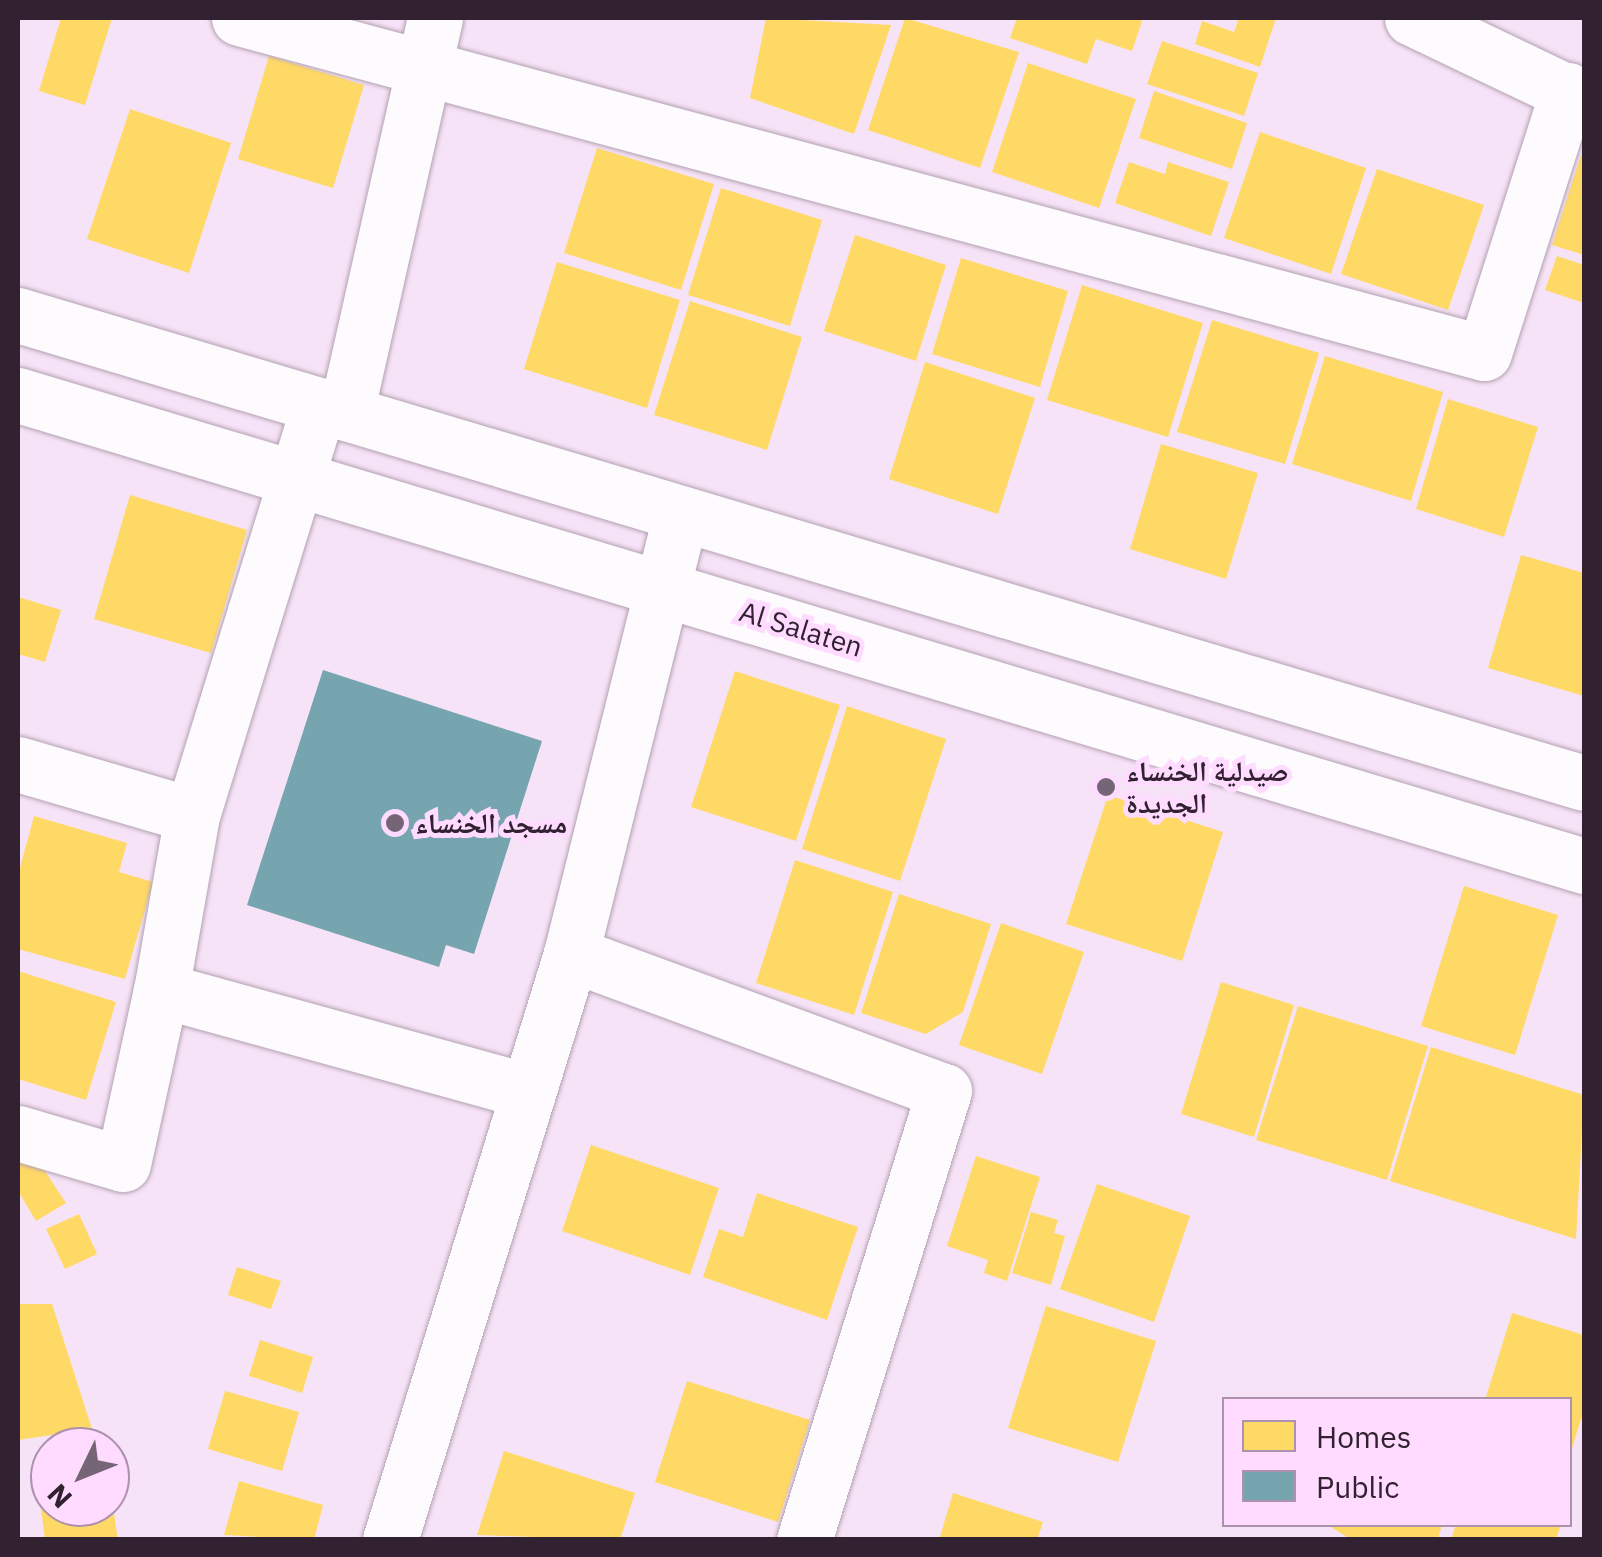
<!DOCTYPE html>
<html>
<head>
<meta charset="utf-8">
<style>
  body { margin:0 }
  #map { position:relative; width:1602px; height:1557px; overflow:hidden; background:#f7e3f7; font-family:"IBM Plex Sans","Noto Naskh Arabic",sans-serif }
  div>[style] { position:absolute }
  .homes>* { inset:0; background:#ffd966 }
  .public>* { inset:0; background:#76a5af }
  .roads { filter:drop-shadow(0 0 2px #b2a2b2) drop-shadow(0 0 2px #b2a2b2) }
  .minor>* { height:55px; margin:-27.5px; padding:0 27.5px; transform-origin:27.5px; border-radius:27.5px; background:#fefbfe }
  .secondary>* { height:55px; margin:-27.5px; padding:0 27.5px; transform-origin:27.5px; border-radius:27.5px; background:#fefbfe }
  .dots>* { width:28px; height:28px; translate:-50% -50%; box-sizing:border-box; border:5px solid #ffdbff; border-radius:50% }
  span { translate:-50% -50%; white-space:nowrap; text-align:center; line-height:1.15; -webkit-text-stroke:10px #ffdbff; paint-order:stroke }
  .street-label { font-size:28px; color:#312131 }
  .poi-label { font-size:28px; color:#312131; font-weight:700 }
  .left { translate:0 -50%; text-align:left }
  .frame { position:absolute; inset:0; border:20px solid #312131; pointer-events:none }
  .legend { position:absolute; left:1222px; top:1397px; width:350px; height:130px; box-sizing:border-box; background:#ffdbff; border:2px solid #ad91ad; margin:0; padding:12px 18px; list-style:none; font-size:30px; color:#312131 }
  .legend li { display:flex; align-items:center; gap:20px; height:50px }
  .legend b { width:50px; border:2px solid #ad91ad }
  .north { position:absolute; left:30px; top:1427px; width:100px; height:100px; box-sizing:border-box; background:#ffdbff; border:2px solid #ad91ad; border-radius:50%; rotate:227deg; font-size:28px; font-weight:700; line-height:40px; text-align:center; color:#312131 }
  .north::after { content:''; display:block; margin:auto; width:35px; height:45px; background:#766576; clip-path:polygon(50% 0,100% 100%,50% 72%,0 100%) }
</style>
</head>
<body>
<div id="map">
  <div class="homes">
    <div style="clip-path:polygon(61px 18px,112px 18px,85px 105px,39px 91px)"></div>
    <div style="clip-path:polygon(766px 18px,891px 25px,854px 134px,750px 98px)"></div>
    <div style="clip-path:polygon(905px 18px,1019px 52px,980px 168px,868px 130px)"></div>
    <div style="clip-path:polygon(1017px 18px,1143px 18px,1132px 51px,1096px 39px,1087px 64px,1010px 38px)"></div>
    <div style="clip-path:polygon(1239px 18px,1276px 18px,1260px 67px,1195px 44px,1202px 21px,1234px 32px)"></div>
    <div style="clip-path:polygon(1162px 41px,1258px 73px,1244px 116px,1147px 84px)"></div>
    <div style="clip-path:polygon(269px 56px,364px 85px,333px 188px,238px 159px)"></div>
    <div style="clip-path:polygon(1028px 63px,1136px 99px,1099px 208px,992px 172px)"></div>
    <div style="clip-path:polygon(1154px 91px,1247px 123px,1232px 169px,1139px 138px)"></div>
    <div style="clip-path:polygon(130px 109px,231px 143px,189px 273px,87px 239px)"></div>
    <div style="clip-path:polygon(1260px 132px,1366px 168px,1331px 274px,1224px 238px)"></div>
    <div style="clip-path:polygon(597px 148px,714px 184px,681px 290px,564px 253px)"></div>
    <div style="clip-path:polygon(1581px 155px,1584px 156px,1584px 255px,1552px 245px)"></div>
    <div style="clip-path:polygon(1129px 162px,1165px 174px,1168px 162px,1229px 182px,1211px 236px,1115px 203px)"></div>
    <div style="clip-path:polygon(1377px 169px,1484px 205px,1448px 310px,1341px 274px)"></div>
    <div style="clip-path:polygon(721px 188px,822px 220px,790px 326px,688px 295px)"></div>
    <div style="clip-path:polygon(855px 235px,946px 265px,916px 361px,824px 331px)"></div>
    <div style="clip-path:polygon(1557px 256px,1584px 265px,1584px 303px,1545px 290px)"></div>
    <div style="clip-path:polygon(961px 258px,1068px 291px,1040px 387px,932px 354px)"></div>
    <div style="clip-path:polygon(557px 262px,680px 300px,647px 408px,524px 369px)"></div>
    <div style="clip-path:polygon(1082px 285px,1203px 323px,1168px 437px,1047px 400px)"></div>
    <div style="clip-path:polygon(690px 301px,802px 337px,767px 450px,654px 415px)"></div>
    <div style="clip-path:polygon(1212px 320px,1319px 353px,1285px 464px,1177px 432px)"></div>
    <div style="clip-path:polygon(1325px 356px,1443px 392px,1411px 501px,1292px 464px)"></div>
    <div style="clip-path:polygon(925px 362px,1035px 398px,998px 514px,889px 479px)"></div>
    <div style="clip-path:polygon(1448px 399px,1538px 427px,1504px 537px,1416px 509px)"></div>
    <div style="clip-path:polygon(1161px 444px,1258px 473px,1226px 579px,1130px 549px)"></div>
    <div style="clip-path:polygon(130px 495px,247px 530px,211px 653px,94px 619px)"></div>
    <div style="clip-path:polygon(1521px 555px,1584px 573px,1584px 696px,1488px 668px)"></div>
    <div style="clip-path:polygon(18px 597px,61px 610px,45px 662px,18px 654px)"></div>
    <div style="clip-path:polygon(735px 671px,840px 705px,796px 841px,691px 807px)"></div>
    <div style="clip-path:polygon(847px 706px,946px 739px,900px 881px,802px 849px)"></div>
    <div style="clip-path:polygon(1108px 795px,1223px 832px,1182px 961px,1066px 924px)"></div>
    <div style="clip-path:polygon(34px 816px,127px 843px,119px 872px,153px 882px,125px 979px,18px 949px,18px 875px)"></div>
    <div style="clip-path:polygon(795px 860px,893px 892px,854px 1015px,756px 983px)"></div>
    <div style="clip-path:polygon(1464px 886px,1558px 915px,1515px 1055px,1421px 1026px)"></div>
    <div style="clip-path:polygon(899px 894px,991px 924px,963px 1012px,926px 1034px,861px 1013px)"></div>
    <div style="clip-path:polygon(1001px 923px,1084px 952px,1042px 1074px,959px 1045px)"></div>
    <div style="clip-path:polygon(18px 971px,116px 1002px,86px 1100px,18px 1079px)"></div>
    <div style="clip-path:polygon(1221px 982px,1294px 1005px,1254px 1137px,1181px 1114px)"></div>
    <div style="clip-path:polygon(1298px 1006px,1428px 1046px,1387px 1180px,1256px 1140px)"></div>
    <div style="clip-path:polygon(1431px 1047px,1584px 1095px,1576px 1239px,1390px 1181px)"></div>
    <div style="clip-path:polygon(591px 1145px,719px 1188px,690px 1275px,562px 1231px)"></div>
    <div style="clip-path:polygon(33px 1153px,66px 1203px,36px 1221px,18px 1191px,18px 1162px)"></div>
    <div style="clip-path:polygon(976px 1156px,1040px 1177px,1007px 1281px,984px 1273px,988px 1260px,947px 1246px)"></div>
    <div style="clip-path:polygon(1097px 1184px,1190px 1216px,1154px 1322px,1060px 1289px)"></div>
    <div style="clip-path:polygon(757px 1193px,858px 1227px,827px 1320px,703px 1277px,719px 1229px,743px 1237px)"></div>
    <div style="clip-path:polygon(1031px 1212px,1058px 1220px,1054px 1233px,1065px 1236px,1051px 1285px,1012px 1273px)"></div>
    <div style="clip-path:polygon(79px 1214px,97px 1254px,65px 1269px,46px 1229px)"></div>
    <div style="clip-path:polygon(237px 1267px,281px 1281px,271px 1309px,228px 1295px)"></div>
    <div style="clip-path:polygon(18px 1304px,52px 1304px,92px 1429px,18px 1440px)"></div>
    <div style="clip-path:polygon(1046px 1306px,1156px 1341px,1118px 1462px,1008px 1428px)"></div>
    <div style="clip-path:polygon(1512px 1313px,1584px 1335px,1584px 1409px,1570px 1455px,1570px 1400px,1485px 1400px)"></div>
    <div style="clip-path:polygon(260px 1340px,313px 1357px,302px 1393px,249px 1376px)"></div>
    <div style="clip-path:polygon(687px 1381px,810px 1420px,778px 1522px,655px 1482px)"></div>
    <div style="clip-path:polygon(225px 1391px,299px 1412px,282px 1471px,208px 1449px)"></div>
    <div style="clip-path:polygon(504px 1451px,635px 1493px,620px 1540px,477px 1535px)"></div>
    <div style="clip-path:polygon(239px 1481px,323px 1505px,314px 1540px,224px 1535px)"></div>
    <div style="clip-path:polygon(953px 1493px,1043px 1522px,1037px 1540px,939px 1540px)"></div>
    <div style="clip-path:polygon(50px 1501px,113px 1507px,118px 1540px,45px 1540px,40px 1502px)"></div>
    <div style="clip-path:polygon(1326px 1524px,1442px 1524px,1438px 1540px,1352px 1540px)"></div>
    <div style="clip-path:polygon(1456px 1524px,1561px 1524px,1556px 1540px,1451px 1540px)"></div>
  </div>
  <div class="public">
    <div style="clip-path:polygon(323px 670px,542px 741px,474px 954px,446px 945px,439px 967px,247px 905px)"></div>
  </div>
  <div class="roads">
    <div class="minor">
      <div style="left:239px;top:18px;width:1289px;rotate:15.06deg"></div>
      <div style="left:1484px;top:353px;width:276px;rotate:-72.3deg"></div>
      <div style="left:1412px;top:18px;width:191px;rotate:25.5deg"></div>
      <div style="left:319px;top:405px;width:429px;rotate:107.2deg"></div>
      <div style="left:192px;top:815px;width:178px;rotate:100deg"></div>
      <div style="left:161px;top:990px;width:380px;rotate:15.4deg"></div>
      <div style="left:346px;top:413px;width:405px;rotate:-77.3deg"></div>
      <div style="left:18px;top:764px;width:181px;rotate:16.3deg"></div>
      <div style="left:571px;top:954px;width:397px;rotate:20.2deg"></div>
      <div style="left:944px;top:1091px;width:470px;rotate:107.3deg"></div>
      <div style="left:18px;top:1133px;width:109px;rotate:16.4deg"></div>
      <div style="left:123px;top:1164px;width:178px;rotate:-77.7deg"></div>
      <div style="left:390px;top:1540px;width:613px;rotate:-72.84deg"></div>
      <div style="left:571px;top:954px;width:450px;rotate:-76deg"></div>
    </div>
    <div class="secondary">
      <div style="left:18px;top:315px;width:1634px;rotate:16.64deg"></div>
      <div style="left:18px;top:395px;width:1635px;rotate:16.74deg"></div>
    </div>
  </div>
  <div class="dots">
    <div style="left:1106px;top:787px;background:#766576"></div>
    <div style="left:395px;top:823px;background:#766576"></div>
  </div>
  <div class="street-label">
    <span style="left:801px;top:629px;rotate:17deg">Al Salaten</span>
  </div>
  <div class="poi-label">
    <span class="left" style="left:1126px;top:787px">صيدلية الخنساء<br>الجديدة</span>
    <span class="left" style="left:415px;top:823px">مسجد الخنساء</span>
  </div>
  <div class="frame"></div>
  <ul class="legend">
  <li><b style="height:28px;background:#ffd966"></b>Homes</li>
  <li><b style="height:28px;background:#76a5af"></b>Public</li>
  </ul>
  <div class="north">N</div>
</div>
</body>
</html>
